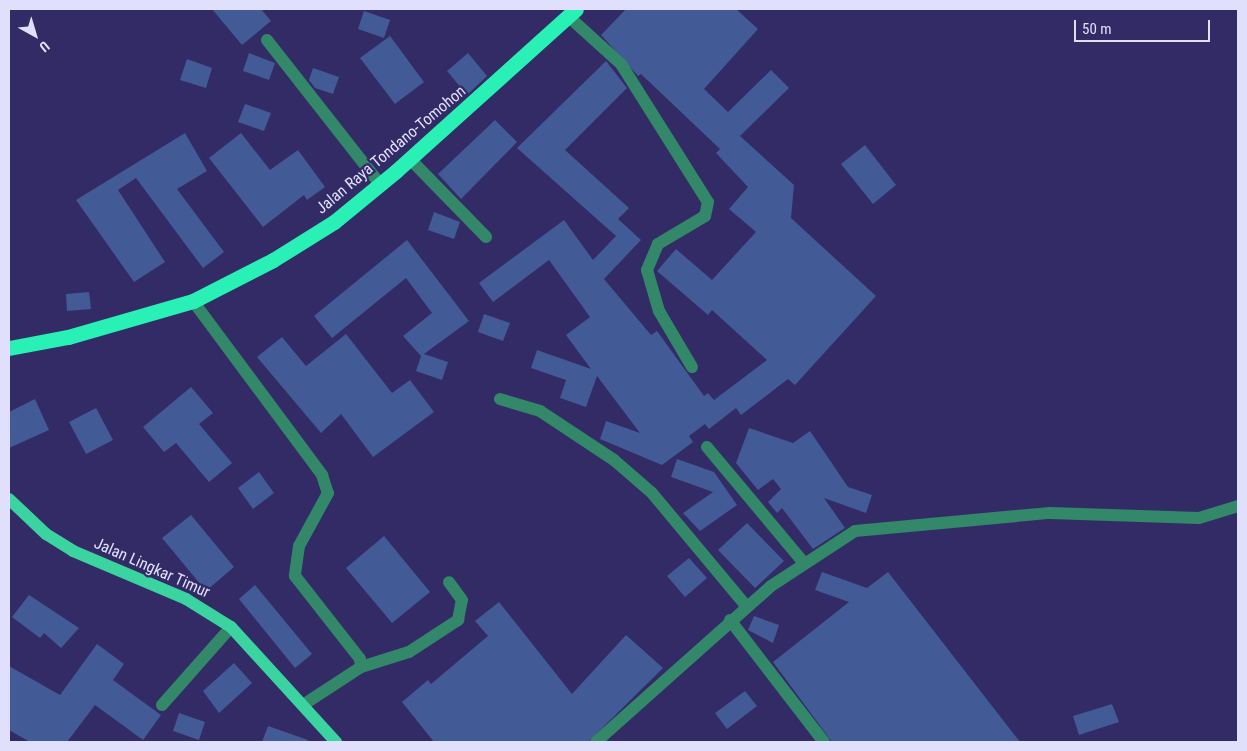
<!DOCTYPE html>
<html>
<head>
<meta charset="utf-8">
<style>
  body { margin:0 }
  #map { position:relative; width:1247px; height:751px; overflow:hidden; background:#332b66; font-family:"Roboto Condensed",sans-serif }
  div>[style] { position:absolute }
  .building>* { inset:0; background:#425a95 }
  .minor>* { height:12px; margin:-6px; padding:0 6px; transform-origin:6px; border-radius:6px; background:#328869 }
  .major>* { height:12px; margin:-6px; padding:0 6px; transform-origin:6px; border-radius:6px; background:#3bd3a0 }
  .highway>* { height:15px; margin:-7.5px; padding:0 7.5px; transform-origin:7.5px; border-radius:7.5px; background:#29f1b5 }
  span { translate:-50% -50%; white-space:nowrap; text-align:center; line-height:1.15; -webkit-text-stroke:4.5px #332b66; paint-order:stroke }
  .street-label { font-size:16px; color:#e0e0fd }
  .frame { position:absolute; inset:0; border:10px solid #e0e0fd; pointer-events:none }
  .north { position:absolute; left:10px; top:10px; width:50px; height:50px; -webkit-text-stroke:4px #332b66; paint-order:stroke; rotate:141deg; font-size:14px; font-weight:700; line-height:20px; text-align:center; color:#e0e0fd }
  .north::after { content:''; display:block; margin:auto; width:18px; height:22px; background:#e0e0fd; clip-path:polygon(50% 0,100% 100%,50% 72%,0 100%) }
  .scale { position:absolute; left:1074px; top:20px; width:136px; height:22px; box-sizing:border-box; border:2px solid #e0e0fd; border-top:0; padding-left:6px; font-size:15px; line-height:18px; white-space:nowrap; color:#e0e0fd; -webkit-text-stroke:4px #332b66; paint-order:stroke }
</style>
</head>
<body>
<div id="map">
  <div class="building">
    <div style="clip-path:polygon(212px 9px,261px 9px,271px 21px,242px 45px)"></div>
    <div style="clip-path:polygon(626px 9px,736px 9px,758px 29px,704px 89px,728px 112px,771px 70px,789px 88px,740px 136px,794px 185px,791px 218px,876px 296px,795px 385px,788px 379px,741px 415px,736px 408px,709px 429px,705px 424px,689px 436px,693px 442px,662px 465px,600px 439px,606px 421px,640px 433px,597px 376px,586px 407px,560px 398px,566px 380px,531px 368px,537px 350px,591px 369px,566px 335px,590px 317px,549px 260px,493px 302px,479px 283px,564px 220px,593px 260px,616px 236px,517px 148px,606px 61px,627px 88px,565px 150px,629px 208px,618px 219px,641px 240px,604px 279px,651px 335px,657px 331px,704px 396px,708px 393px,714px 400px,767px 360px,712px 310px,708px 315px,657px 271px,676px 249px,712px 280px,756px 232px,729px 209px,748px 187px,716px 153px,720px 149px,641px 74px,638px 76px,601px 35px)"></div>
    <div style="clip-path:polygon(364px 11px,390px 20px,384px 38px,358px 29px)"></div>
    <div style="clip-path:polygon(390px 36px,424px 82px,395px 104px,360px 58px)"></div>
    <div style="clip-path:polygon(249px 53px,275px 63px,269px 80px,243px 71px)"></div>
    <div style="clip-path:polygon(468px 53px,487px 76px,467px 95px,447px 71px)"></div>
    <div style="clip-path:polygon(187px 59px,212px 68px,206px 88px,180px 80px)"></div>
    <div style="clip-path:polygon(313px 68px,339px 77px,333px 94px,315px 88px,309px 80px)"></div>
    <div style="clip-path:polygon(245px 104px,271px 113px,264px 131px,238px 122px)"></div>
    <div style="clip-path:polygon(495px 120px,517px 142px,461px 199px,438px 174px)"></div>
    <div style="clip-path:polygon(185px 133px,207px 171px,177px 189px,224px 252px,203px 268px,136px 178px,118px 190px,165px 262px,134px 282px,76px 200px)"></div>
    <div style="clip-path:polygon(241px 133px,270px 170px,298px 150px,325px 187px,307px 200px,304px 195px,263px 227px,209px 158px)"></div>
    <div style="clip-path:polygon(865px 145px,896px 185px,873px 204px,841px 164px)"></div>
    <div style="clip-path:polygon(434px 212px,460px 222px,454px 239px,428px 230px)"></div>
    <div style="clip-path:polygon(407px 240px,469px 321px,424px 354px,448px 362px,442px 380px,416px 371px,421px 356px,403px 336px,432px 313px,406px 278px,332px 338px,314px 316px)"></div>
    <div style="clip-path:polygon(89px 292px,91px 309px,67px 311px,66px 294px)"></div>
    <div style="clip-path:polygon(484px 314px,510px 323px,503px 341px,478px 332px)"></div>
    <div style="clip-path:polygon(346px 334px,392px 393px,410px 380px,434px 412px,373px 457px,341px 414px,321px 433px,257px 357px,282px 337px,306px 366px)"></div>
    <div style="clip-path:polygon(191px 387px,213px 413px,199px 424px,232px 463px,209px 482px,176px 443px,164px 452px,143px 427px)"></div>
    <div style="clip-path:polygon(35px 399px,49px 430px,9px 448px,9px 412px)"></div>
    <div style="clip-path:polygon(96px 408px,113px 440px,86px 454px,69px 422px)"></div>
    <div style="clip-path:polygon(749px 428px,793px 443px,810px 431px,848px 487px,872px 495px,866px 513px,824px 498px,845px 528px,813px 549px,782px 508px,777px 513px,768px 502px,781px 489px,773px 479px,758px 490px,736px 463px)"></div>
    <div style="clip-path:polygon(677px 459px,714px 472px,737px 505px,700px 531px,683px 513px,713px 492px,671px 477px)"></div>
    <div style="clip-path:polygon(259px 472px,274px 493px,253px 509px,238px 488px)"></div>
    <div style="clip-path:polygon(191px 515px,234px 567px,206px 591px,162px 538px)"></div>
    <div style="clip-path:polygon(747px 523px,784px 561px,755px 588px,718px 550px)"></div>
    <div style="clip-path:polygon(384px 536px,430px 592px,392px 623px,346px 568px)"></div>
    <div style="clip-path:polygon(689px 558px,707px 578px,685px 597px,667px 576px)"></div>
    <div style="clip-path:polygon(822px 572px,867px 588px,888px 572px,1020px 742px,832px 742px,773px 662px,849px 602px,815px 590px)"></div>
    <div style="clip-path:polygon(255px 585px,312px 654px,295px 668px,239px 599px)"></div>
    <div style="clip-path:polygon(29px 595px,79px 628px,61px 648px,44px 633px,40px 638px,12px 617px)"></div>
    <div style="clip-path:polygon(499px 602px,572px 694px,626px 635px,663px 668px,588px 742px,434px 742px,402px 702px,428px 680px,431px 684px,488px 636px,475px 621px)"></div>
    <div style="clip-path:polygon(754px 616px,779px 625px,773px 643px,748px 630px)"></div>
    <div style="clip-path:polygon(97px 644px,124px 664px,113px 680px,161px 715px,143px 740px,95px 705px,67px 742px,30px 742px,9px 730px,9px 666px,60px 695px)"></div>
    <div style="clip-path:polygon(234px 663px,252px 683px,219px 713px,203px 691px)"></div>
    <div style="clip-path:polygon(745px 691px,757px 706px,727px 729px,715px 713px)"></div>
    <div style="clip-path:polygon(1112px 704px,1119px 722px,1079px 735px,1073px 716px)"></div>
    <div style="clip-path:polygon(179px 713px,205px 722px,199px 740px,173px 731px)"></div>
    <div style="clip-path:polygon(268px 726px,308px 740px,307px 742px,262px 742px)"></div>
  </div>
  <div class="minor">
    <div style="left:568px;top:16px;width:72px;rotate:42.2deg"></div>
    <div style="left:621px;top:64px;width:163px;rotate:57.8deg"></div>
    <div style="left:708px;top:202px;width:14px;rotate:102deg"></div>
    <div style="left:705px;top:216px;width:55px;rotate:149.2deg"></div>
    <div style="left:658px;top:244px;width:28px;rotate:113deg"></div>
    <div style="left:647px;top:270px;width:43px;rotate:73.7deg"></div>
    <div style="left:659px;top:311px;width:65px;rotate:59.5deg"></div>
    <div style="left:267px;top:40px;width:183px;rotate:51.9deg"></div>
    <div style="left:410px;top:159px;width:109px;rotate:45.7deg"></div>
    <div style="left:193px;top:301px;width:217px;rotate:53.4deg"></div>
    <div style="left:322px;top:475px;width:19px;rotate:72deg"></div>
    <div style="left:328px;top:493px;width:60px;rotate:118.7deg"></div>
    <div style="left:299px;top:546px;width:30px;rotate:98deg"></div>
    <div style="left:295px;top:576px;width:105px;rotate:51.9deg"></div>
    <div style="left:360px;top:659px;width:8px;rotate:83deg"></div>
    <div style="left:361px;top:667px;width:69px;rotate:146.8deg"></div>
    <div style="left:500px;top:399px;width:42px;rotate:16.7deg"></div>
    <div style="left:540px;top:411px;width:89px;rotate:33.5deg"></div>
    <div style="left:614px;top:460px;width:50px;rotate:41deg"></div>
    <div style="left:652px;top:493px;width:147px;rotate:50.2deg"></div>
    <div style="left:707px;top:447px;width:151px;rotate:50.1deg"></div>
    <div style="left:730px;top:620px;width:154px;rotate:52.4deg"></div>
    <div style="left:361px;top:667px;width:50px;rotate:-17.4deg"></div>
    <div style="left:409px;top:652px;width:59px;rotate:-33.1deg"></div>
    <div style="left:458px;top:620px;width:20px;rotate:-79deg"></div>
    <div style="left:462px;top:600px;width:22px;rotate:-126deg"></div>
    <div style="left:162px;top:705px;width:104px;rotate:-48.5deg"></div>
    <div style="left:596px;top:742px;width:234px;rotate:-41.7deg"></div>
    <div style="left:771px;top:586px;width:100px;rotate:-33.2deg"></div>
    <div style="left:855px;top:531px;width:196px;rotate:-5.3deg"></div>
    <div style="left:1050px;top:513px;width:149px;rotate:1.9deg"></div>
    <div style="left:1199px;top:518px;width:41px;rotate:-17.1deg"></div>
  </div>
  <div class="major">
    <div style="left:9px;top:499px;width:51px;rotate:43.4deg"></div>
    <div style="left:46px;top:534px;width:32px;rotate:32deg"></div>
    <div style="left:73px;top:551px;width:123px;rotate:23deg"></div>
    <div style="left:186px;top:599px;width:53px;rotate:31.9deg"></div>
    <div style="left:231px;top:627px;width:156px;rotate:47.6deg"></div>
  </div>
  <div class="highway">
    <div style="left:9px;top:348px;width:60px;rotate:-10.6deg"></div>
    <div style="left:68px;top:337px;width:130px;rotate:-16.1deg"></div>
    <div style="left:193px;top:301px;width:90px;rotate:-27.1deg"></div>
    <div style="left:273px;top:260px;width:72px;rotate:-31.9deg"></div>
    <div style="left:334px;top:222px;width:80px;rotate:-39.4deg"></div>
    <div style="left:396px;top:171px;width:242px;rotate:-42deg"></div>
  </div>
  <div class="street-label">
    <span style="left:391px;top:150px;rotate:-40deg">Jalan Raya Tondano-Tomohon</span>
    <span style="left:152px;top:568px;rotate:24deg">Jalan Lingkar Timur</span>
  </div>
  <div class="frame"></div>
  <div class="north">U</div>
  <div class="scale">50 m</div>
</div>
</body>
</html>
